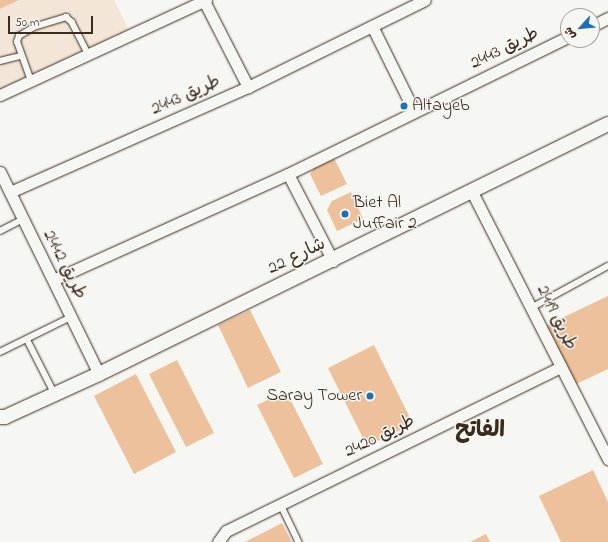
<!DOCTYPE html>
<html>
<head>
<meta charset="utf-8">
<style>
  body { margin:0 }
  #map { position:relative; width:608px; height:542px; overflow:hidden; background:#f6f6f2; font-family:"Indie Flower","Playpen Sans Arabic",sans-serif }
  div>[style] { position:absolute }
  .built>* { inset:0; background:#f3e6d8 }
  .building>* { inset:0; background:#ecc19b }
  .roads { filter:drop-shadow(0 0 1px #3b2a1e) drop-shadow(0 0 1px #3b2a1e) }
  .service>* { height:5.5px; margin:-2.75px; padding:0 2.75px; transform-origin:2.75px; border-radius:2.75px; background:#f6f6f2 }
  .minor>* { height:11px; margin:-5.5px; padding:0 5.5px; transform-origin:5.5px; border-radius:5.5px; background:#f6f6f2 }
  .tertiary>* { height:14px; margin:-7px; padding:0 7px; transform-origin:7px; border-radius:7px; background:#f6f6f2 }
  .dots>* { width:11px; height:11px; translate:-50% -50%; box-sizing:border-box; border:2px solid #f6f6f2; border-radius:50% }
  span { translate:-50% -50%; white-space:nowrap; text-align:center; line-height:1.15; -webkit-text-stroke:3px #f6f6f2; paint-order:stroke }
  .street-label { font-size:18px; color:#3b2a1e }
  .poi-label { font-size:18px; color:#3b2a1e }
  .left { translate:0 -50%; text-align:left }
  .right { translate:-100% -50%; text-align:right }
  .district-label { font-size:22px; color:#3b2a1e; font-weight:700 }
  .north { position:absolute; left:560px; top:8px; width:40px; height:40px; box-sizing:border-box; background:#f6f6f2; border:1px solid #aba49d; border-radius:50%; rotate:243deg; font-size:11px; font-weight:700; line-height:16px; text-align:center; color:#3b2a1e }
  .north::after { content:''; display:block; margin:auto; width:14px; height:18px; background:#1f6fb2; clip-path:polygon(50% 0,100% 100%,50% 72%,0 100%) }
  .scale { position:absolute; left:8px; top:16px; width:85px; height:18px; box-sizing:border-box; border:2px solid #3b2a1e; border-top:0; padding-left:5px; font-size:12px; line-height:14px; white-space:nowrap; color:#3b2a1e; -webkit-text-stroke:3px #f6f6f2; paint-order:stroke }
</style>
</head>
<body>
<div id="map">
  <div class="built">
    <div style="clip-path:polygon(0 0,114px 0,129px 30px,0 92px)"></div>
  </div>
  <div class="building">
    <div style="clip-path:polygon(0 0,19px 0,0 9px)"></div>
    <div style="clip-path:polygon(334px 158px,347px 184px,321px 196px,310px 174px,314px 168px)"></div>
    <div style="clip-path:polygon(351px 192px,363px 219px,337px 231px,327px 210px,332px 201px)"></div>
    <div style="clip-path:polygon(608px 296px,608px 369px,576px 384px,545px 326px)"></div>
    <div style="clip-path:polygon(250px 310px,281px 372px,248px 388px,218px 325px)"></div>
    <div style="clip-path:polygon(374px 345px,413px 424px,367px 446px,328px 368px)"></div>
    <div style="clip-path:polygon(177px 360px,214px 433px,186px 447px,149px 374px)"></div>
    <div style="clip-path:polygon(136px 374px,176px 452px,134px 474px,94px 396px)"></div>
    <div style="clip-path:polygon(286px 391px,323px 464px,294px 478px,257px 405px)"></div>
    <div style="clip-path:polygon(593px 470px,608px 502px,608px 542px,561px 542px,539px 496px)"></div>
    <div style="clip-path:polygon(282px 523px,292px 542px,245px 542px)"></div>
    <div style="clip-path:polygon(486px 534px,490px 542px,470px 542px)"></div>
  </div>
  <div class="roads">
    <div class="service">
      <div style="left:0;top:61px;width:21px;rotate:-14deg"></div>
      <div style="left:31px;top:81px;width:41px;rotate:-109.7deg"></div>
      <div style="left:17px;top:42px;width:6px;rotate:-72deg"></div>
      <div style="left:19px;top:36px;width:17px;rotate:-31deg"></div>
      <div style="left:34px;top:27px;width:34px;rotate:-17deg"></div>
      <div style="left:66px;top:17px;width:8px;rotate:40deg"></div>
      <div style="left:72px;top:22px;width:35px;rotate:63deg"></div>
      <div style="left:0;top:231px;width:25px;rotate:-27deg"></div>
      <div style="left:533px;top:307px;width:85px;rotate:-28.7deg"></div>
      <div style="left:27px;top:339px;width:62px;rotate:63deg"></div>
      <div style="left:0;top:352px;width:79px;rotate:-26.2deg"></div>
      <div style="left:281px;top:505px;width:41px;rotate:64.1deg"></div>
    </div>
    <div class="minor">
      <div style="left:204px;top:1px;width:97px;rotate:62.9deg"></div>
      <div style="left:372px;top:26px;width:95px;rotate:63.7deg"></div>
      <div style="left:592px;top:26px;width:18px;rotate:-27deg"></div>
      <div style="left:0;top:95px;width:227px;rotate:-24.8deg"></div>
      <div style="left:0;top:172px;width:225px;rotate:63.9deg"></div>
      <div style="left:288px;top:174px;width:98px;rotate:62.7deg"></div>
      <div style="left:10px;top:192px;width:260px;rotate:-23.8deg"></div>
      <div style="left:248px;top:87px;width:197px;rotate:-26.2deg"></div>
      <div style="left:472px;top:192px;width:300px;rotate:63deg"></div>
      <div style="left:55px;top:279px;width:256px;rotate:-24.3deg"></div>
      <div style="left:288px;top:174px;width:312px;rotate:-26.1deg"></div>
      <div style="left:218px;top:542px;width:14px;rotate:-54deg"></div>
      <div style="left:226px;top:531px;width:373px;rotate:-26.1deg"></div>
    </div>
    <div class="tertiary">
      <div style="left:0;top:417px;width:5px"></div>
      <div style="left:5px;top:417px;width:103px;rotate:-24.6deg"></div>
      <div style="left:99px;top:374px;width:567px;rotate:-26.16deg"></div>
    </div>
  </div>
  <div class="dots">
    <div style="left:404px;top:106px;background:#1f6fb2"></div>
    <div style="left:345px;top:214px;background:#1f6fb2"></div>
    <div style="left:370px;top:396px;background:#1f6fb2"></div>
  </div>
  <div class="street-label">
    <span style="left:505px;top:49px;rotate:-26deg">طريق 2443</span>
    <span style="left:186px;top:96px;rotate:-24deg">طريق 2443</span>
    <span style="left:297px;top:257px;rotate:-26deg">شارع 22</span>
    <span style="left:64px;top:265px;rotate:63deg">طريق 2442</span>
    <span style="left:556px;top:318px;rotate:64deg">طريق 2419</span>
    <span style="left:380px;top:437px;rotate:-26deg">طريق 2420</span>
  </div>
  <div class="poi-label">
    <span class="left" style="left:412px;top:106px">Altayeb</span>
    <span class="left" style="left:353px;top:214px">Biet Al<br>Juffair 2</span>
    <span class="right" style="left:362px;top:396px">Saray Tower</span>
  </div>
  <div class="district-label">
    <span style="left:480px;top:432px">الفاتح</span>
  </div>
  <div class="north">ش</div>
  <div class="scale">50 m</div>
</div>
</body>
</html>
